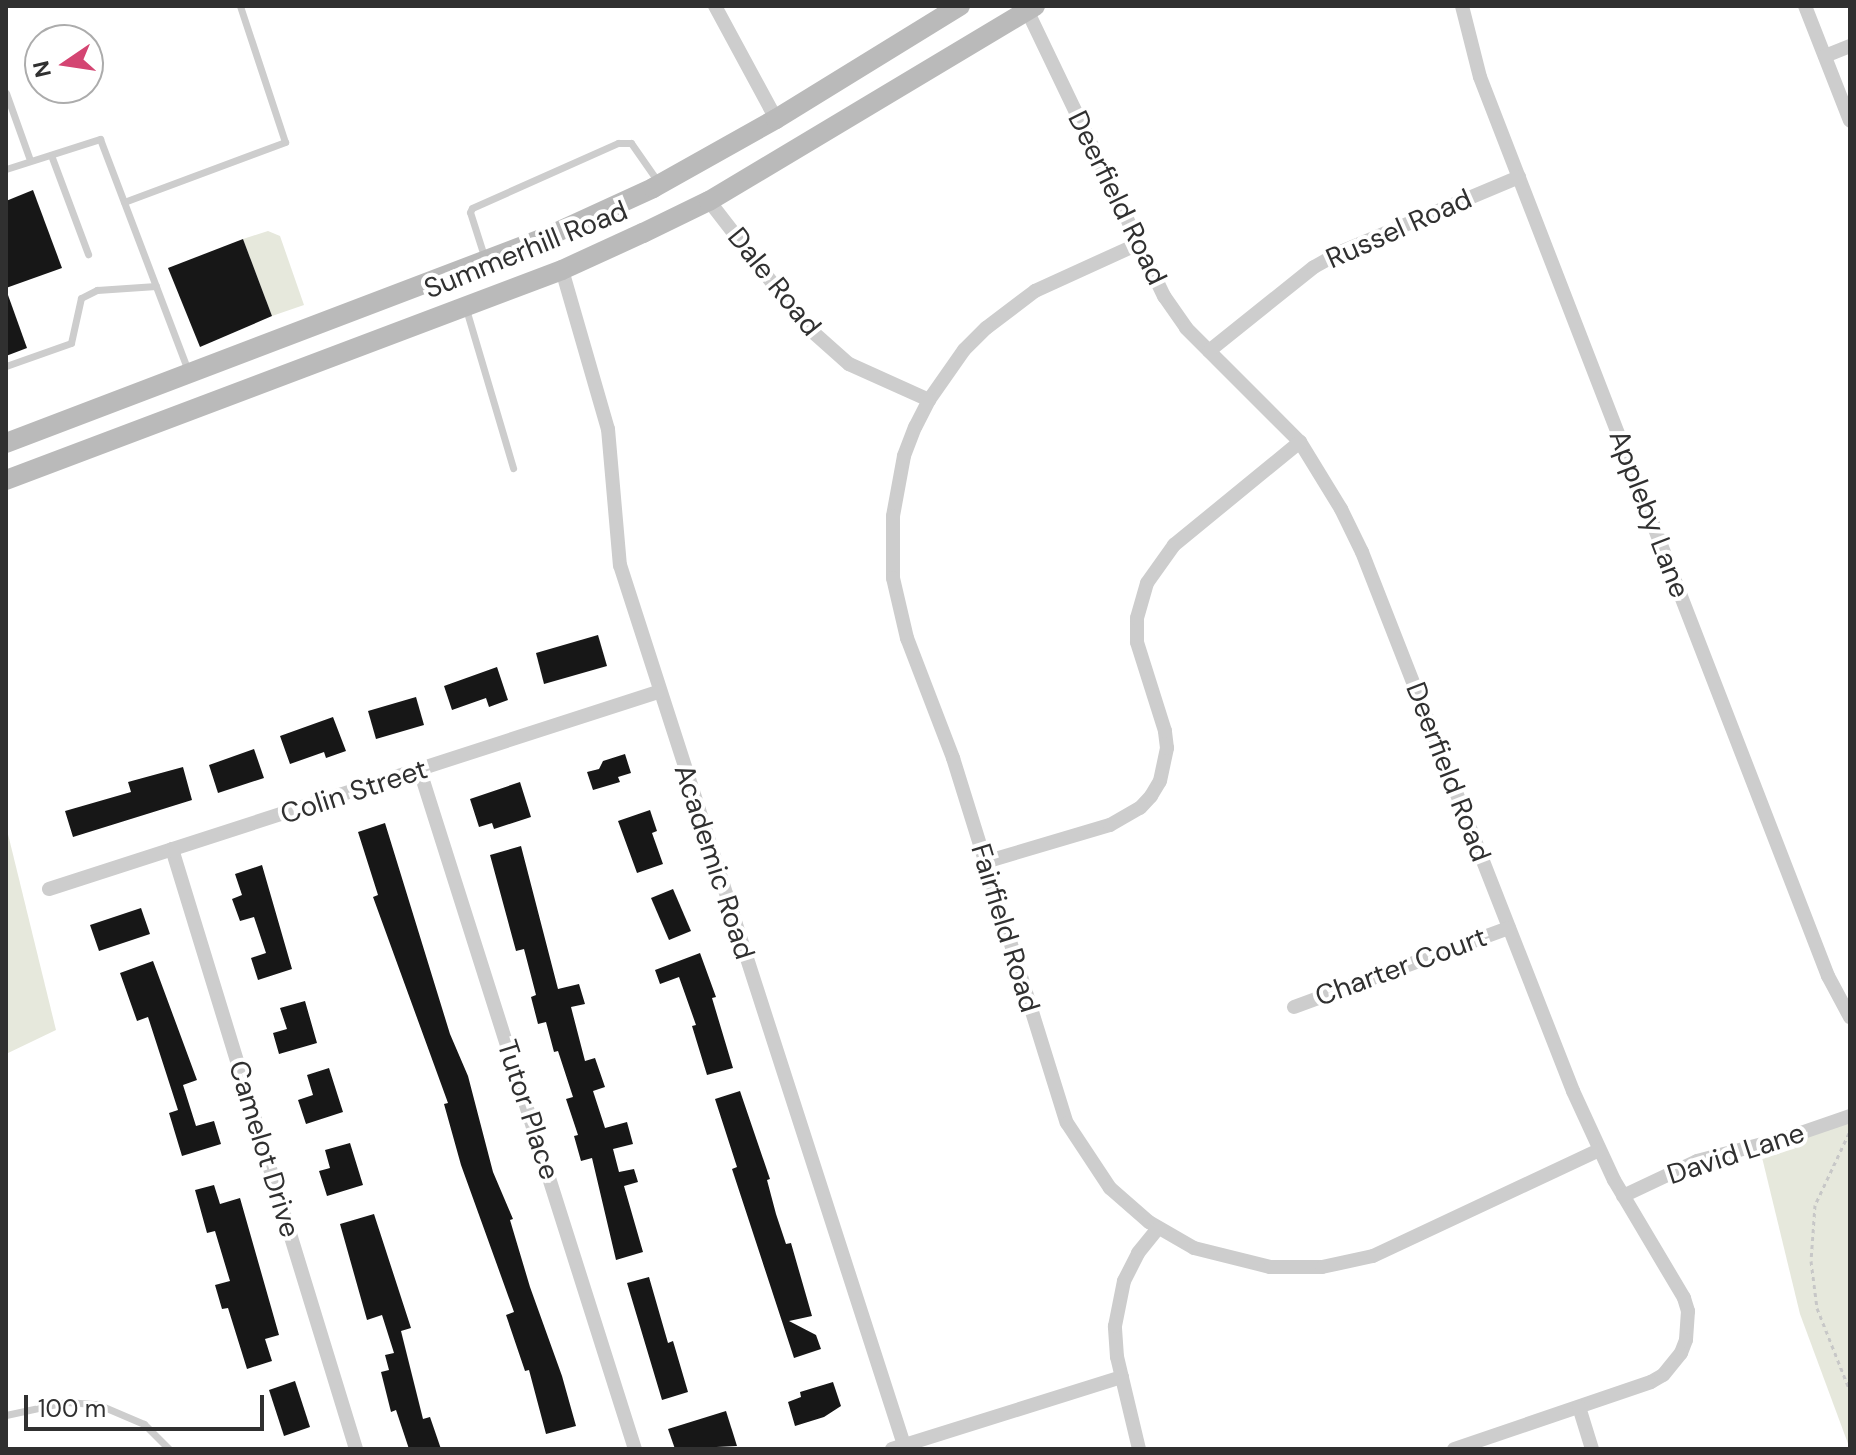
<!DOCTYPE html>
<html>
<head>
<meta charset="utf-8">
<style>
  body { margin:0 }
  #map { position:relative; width:1856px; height:1455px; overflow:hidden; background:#fff; font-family:"DM Sans",sans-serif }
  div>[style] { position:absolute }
  .green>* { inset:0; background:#e6e8dc }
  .building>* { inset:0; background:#171717 }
  .path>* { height:3px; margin-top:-1.5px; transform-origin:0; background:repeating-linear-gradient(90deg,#c7c7c7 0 4px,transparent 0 8px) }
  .lane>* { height:7px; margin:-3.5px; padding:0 3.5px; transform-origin:3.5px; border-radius:3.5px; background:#cdcdcd }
  .street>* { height:14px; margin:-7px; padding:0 7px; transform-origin:7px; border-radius:7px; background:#cdcdcd }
  .secondary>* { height:20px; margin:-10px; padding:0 10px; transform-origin:10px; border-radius:10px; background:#bababa }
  span { translate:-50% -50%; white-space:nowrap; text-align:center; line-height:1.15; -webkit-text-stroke:8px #fff; paint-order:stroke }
  .street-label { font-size:28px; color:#303030 }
  .frame { position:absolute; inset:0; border:8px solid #303030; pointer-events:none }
  .north { position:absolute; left:24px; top:24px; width:80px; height:80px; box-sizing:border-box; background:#fff; border:2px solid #acacac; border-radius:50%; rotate:257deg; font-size:22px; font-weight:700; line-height:32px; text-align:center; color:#303030 }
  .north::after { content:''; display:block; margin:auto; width:28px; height:36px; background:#d44572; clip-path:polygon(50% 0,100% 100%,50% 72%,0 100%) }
  .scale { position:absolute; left:24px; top:1395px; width:240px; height:36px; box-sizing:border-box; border:4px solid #303030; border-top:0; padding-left:10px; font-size:24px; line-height:28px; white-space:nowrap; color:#303030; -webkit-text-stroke:6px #fff; paint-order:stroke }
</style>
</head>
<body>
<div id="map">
  <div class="green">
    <div style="clip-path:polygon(268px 231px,280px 236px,304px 305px,272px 316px,243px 239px)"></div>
    <div style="clip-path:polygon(6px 826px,56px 1030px,6px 1054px)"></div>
    <div style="clip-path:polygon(1850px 1116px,1850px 1449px,1800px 1314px,1759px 1145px)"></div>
  </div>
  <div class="building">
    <div style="clip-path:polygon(33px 190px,62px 268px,6px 288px,6px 201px)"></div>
    <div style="clip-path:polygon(243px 239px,272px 316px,200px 347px,168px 268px)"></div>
    <div style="clip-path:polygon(8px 295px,27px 348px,6px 356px,6px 296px)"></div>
    <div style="clip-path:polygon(598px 635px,607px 666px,544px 684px,536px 653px)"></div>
    <div style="clip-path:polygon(497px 667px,508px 700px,489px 707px,486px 698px,452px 710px,444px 686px)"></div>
    <div style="clip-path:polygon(416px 697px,424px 725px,376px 739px,368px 711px)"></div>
    <div style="clip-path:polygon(333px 717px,346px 751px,326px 758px,324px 752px,290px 764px,280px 736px)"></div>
    <div style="clip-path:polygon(254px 749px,264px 778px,218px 793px,209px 765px)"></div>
    <div style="clip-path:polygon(625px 754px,631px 773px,618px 777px,620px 782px,593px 790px,587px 772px,599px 769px,603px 761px)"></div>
    <div style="clip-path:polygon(183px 767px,192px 800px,73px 837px,65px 811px,131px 792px,128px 782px)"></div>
    <div style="clip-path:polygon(520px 782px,531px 817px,494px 829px,492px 823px,479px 827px,470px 799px)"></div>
    <div style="clip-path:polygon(650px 810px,657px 831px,652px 833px,663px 864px,637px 873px,618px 821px)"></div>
    <div style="clip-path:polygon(385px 823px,450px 1034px,468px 1076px,493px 1172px,513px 1219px,510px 1220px,530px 1287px,562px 1376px,576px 1426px,546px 1434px,529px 1370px,525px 1371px,506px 1315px,514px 1312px,461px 1165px,444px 1104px,448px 1103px,373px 897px,378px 895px,358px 832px)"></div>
    <div style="clip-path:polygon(521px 846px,558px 989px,579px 984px,585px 1004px,571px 1007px,585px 1061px,595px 1058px,605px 1087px,593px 1091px,605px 1128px,627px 1122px,633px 1144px,613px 1149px,619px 1172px,634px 1169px,638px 1182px,624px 1186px,643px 1252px,616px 1260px,592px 1158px,581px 1161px,574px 1136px,578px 1135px,566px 1099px,573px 1097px,558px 1051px,554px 1052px,546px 1022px,538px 1024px,531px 997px,536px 995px,524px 949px,516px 951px,490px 855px)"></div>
    <div style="clip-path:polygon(262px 865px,292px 969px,258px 980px,251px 958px,266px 953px,254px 917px,240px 921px,232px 899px,242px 895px,235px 874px)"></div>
    <div style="clip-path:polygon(673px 889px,691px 931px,669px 940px,651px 898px)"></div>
    <div style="clip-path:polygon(141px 908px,150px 934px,99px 951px,90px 925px)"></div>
    <div style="clip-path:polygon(700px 953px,716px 997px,712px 998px,733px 1068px,707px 1075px,692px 1026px,696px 1025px,679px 977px,660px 984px,655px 970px)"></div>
    <div style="clip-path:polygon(153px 961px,197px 1080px,183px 1085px,196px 1126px,214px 1121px,221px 1144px,182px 1156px,169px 1113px,178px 1110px,148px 1017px,137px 1021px,120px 973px)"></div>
    <div style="clip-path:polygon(305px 1001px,317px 1043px,279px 1054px,273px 1033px,287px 1029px,280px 1008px)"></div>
    <div style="clip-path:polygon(329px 1068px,343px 1112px,306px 1124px,298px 1100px,313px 1095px,307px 1075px)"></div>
    <div style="clip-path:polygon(740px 1091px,770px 1179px,767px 1180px,776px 1214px,786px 1244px,791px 1243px,812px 1316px,789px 1321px,816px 1335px,821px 1349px,794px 1358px,732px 1169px,737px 1167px,715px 1099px)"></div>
    <div style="clip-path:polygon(350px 1143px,363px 1185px,327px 1196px,319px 1171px,330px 1168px,325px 1150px)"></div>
    <div style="clip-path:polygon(214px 1185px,220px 1204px,240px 1198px,279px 1335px,265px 1339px,272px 1361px,247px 1369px,228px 1308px,222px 1309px,215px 1285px,230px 1281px,215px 1231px,207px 1233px,195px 1190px)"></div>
    <div style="clip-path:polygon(374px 1214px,411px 1328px,401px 1331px,423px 1419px,430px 1417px,441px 1449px,409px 1449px,396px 1410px,391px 1412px,381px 1372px,389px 1370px,385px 1355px,394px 1353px,382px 1315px,367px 1320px,340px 1224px)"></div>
    <div style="clip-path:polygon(649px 1277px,668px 1343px,673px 1341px,688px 1392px,662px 1400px,627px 1283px)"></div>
    <div style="clip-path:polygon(295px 1381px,310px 1427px,284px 1436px,269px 1390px)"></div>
    <div style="clip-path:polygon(833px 1382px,841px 1406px,824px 1417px,795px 1426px,788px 1402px,801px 1397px,800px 1392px)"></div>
    <div style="clip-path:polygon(726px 1411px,737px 1446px,675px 1449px,668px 1429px)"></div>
  </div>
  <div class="path">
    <div style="left:1849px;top:1133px;width:80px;rotate:115.3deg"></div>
    <div style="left:1815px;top:1205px;width:56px;rotate:94.1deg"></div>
    <div style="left:1811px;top:1261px;width:47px;rotate:82.7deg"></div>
    <div style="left:1817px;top:1308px;width:89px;rotate:68.3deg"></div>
  </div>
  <div class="lane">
    <div style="left:6px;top:93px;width:71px;rotate:70.3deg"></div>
    <div style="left:51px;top:155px;width:106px;rotate:69.5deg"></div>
    <div style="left:6px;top:169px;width:99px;rotate:-17.7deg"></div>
    <div style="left:100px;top:139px;width:248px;rotate:69.2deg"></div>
    <div style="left:124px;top:202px;width:172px;rotate:-20.4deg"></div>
    <div style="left:285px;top:142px;width:143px;rotate:-108.3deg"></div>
    <div style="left:485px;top:259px;width:49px;rotate:-107.7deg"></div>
    <div style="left:470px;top:212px;width:4px;rotate:-63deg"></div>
    <div style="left:472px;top:208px;width:160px;rotate:-24deg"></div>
    <div style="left:618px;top:143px;width:13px"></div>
    <div style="left:631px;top:143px;width:49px;rotate:55deg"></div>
    <div style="left:466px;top:309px;width:166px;rotate:73.5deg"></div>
    <div style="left:6px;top:366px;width:69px;rotate:-19.5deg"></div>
    <div style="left:71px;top:343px;width:46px;rotate:-77.5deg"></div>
    <div style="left:81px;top:298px;width:18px;rotate:-27deg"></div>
    <div style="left:97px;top:290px;width:59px;rotate:-3.9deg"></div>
    <div style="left:6px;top:1415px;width:61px;rotate:-12.2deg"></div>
    <div style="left:66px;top:1402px;width:31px;rotate:4deg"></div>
    <div style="left:97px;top:1404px;width:51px;rotate:23.1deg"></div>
    <div style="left:144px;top:1424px;width:35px;rotate:45deg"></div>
  </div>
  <div class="street">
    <div style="left:715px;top:6px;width:128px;rotate:61.6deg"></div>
    <div style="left:1025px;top:6px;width:322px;rotate:64.4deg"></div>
    <div style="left:1164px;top:296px;width:39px;rotate:55deg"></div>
    <div style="left:1186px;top:328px;width:161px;rotate:45deg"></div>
    <div style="left:1300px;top:442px;width:79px;rotate:58.5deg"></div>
    <div style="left:1341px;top:509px;width:48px;rotate:64deg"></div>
    <div style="left:1362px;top:552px;width:579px;rotate:68.62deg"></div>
    <div style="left:1573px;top:1091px;width:98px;rotate:65.3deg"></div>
    <div style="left:1614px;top:1180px;width:137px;rotate:59.3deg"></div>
    <div style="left:1684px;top:1298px;width:14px;rotate:73deg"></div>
    <div style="left:1688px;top:1311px;width:29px;rotate:94deg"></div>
    <div style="left:1686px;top:1340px;width:14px;rotate:111deg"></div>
    <div style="left:1681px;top:1353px;width:28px;rotate:129deg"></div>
    <div style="left:1663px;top:1375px;width:14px;rotate:150deg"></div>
    <div style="left:1651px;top:1382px;width:208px;rotate:161.2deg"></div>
    <div style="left:1462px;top:6px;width:73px;rotate:75.8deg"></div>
    <div style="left:1480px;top:77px;width:964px;rotate:68.84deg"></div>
    <div style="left:1828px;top:976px;width:47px;rotate:61.8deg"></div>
    <div style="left:1805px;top:6px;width:123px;rotate:68.6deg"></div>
    <div style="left:1825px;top:56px;width:27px;rotate:-22deg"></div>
    <div style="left:709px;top:201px;width:157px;rotate:52.3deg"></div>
    <div style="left:805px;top:325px;width:59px;rotate:41.6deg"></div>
    <div style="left:849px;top:364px;width:88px;rotate:24.2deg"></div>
    <div style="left:1138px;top:244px;width:113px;rotate:155.5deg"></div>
    <div style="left:1035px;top:291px;width:61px;rotate:142.9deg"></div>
    <div style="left:986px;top:328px;width:31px;rotate:135deg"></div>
    <div style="left:964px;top:350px;width:61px;rotate:125deg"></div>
    <div style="left:929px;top:400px;width:30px;rotate:117deg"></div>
    <div style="left:915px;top:427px;width:31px;rotate:111deg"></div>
    <div style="left:904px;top:456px;width:61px;rotate:100.4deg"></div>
    <div style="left:893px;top:516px;width:62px;rotate:90deg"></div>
    <div style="left:893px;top:578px;width:62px;rotate:76.9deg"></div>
    <div style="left:907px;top:638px;width:129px;rotate:69deg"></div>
    <div style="left:953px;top:758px;width:382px;rotate:72.7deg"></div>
    <div style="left:1067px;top:1123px;width:78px;rotate:56.5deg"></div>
    <div style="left:1110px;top:1188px;width:52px;rotate:41.1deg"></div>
    <div style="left:1149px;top:1222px;width:52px;rotate:30deg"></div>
    <div style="left:1194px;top:1248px;width:78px;rotate:14deg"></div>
    <div style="left:1270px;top:1267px;width:52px"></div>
    <div style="left:1322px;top:1267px;width:52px;rotate:-12.2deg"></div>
    <div style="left:1373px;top:1256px;width:250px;rotate:-25.1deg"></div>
    <div style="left:562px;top:270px;width:166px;rotate:73.9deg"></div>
    <div style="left:608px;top:429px;width:137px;rotate:85deg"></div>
    <div style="left:620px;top:565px;width:925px;rotate:72.11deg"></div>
    <div style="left:1209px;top:351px;width:134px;rotate:-38.7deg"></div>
    <div style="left:1314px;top:267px;width:33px;rotate:-29deg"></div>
    <div style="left:1343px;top:251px;width:191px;rotate:-22.8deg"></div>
    <div style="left:420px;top:771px;width:711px;rotate:72.41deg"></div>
    <div style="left:172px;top:849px;width:628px;rotate:72.95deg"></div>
    <div style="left:985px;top:862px;width:130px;rotate:-16.5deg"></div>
    <div style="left:1110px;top:825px;width:34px;rotate:-30deg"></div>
    <div style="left:1140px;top:808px;width:16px;rotate:-47deg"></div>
    <div style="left:1151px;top:796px;width:17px;rotate:-59deg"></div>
    <div style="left:1160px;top:781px;width:34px;rotate:-78deg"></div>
    <div style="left:1167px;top:748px;width:17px;rotate:-97deg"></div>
    <div style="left:1165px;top:731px;width:93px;rotate:-107.5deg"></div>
    <div style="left:1137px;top:642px;width:24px;rotate:-90deg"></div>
    <div style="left:1137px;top:618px;width:36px;rotate:-74deg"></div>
    <div style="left:1147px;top:583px;width:47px;rotate:-54.6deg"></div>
    <div style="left:1174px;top:545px;width:163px;rotate:-39.3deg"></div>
    <div style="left:49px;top:889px;width:640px;rotate:-17.93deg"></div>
    <div style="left:1294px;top:1007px;width:229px;rotate:-20.2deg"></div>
    <div style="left:1623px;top:1196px;width:82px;rotate:-25.3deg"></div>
    <div style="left:1697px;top:1161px;width:95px;rotate:-14.6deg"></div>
    <div style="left:1789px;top:1137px;width:65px;rotate:-19deg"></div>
    <div style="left:1579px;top:1407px;width:44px;rotate:72.8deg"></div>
    <div style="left:892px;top:1449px;width:241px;rotate:-17.4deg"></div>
    <div style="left:1139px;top:1449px;width:95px;rotate:-103.4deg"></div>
    <div style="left:1117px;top:1357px;width:31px;rotate:-94deg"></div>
    <div style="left:1115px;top:1326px;width:46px;rotate:-78.7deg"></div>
    <div style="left:1124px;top:1281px;width:31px;rotate:-63deg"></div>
    <div style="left:1138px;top:1253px;width:32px;rotate:-51deg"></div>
  </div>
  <div class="secondary">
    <div style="left:6px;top:443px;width:576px;rotate:-20.86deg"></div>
    <div style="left:544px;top:238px;width:120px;rotate:-24.6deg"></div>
    <div style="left:653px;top:188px;width:141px;rotate:-29.3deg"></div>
    <div style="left:776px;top:119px;width:216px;rotate:-31.6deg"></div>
    <div style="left:6px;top:480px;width:594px;rotate:-20.69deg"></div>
    <div style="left:562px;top:270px;width:89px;rotate:-24.6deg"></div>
    <div style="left:643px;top:233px;width:73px;rotate:-25.9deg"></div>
    <div style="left:709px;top:201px;width:380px;rotate:-30.9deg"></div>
  </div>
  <div class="street-label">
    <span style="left:1117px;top:198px;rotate:64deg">Deerfield Road</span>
    <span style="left:1399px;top:229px;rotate:-24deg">Russel Road</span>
    <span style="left:526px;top:250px;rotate:-22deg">Summerhill Road</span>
    <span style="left:774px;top:282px;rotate:51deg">Dale Road</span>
    <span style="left:1649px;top:514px;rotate:69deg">Appleby Lane</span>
    <span style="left:1448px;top:772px;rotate:69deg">Deerfield Road</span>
    <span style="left:354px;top:792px;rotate:-18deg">Colin Street</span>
    <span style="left:714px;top:862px;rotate:72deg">Academic Road</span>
    <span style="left:1005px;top:928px;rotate:73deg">Fairfield Road</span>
    <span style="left:1401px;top:967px;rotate:-20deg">Charter Court</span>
    <span style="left:528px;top:1110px;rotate:72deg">Tutor Place</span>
    <span style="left:264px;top:1149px;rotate:73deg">Camelot Drive</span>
    <span style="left:1736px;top:1154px;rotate:-18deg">David Lane</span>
  </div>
  <div class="frame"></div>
  <div class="north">N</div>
  <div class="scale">100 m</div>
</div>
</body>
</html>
